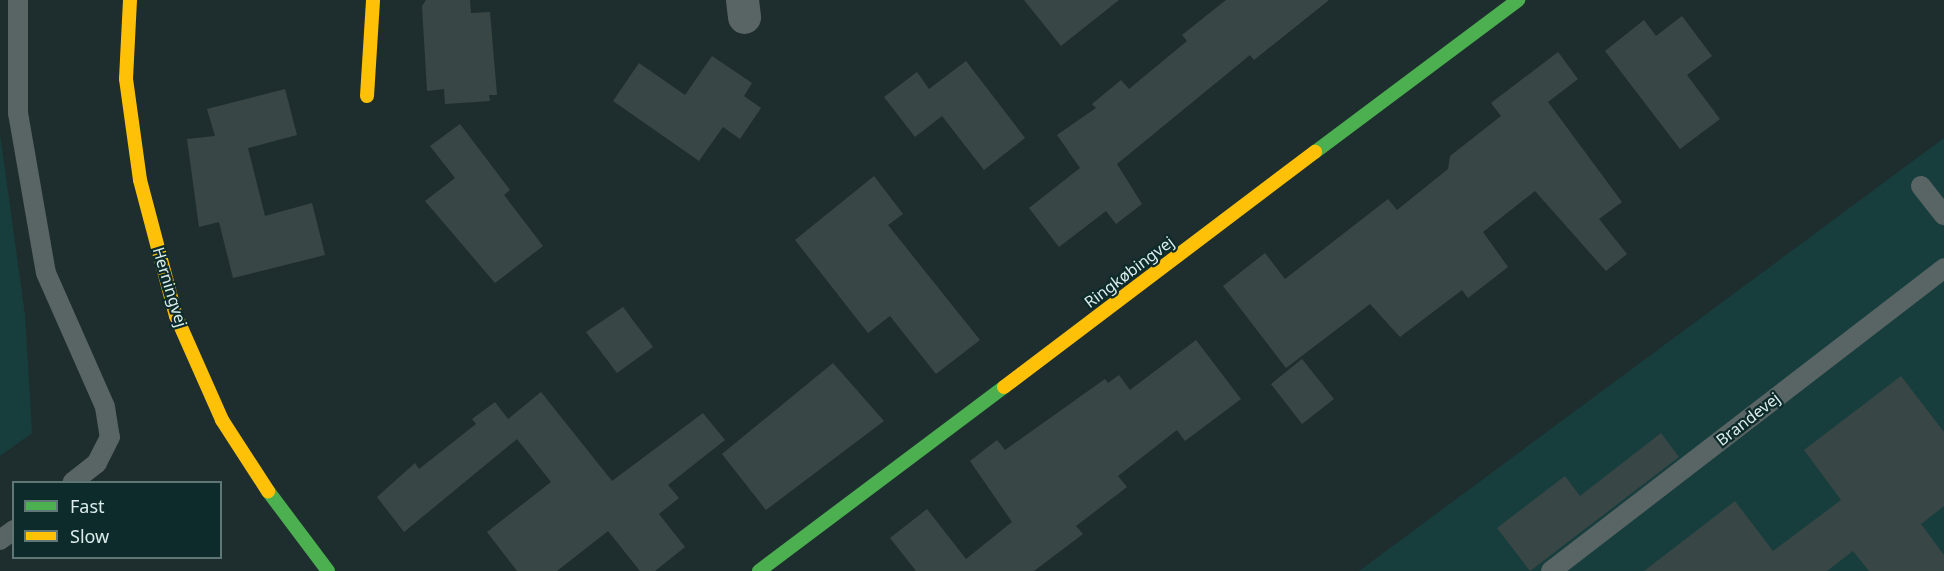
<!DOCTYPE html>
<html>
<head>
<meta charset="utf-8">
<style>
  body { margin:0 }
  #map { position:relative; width:1944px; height:571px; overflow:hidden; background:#1e2e2e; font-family:"Noto Sans",sans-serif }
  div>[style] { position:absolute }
  .built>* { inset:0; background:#173e3d }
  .building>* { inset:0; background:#394646 }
  .lane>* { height:20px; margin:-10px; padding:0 10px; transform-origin:10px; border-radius:10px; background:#596464 }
  .street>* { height:33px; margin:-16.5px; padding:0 16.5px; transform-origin:16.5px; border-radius:16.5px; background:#596464 }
  .fast>* { height:14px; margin:-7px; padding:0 7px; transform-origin:7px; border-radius:7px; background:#4caf50 }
  .slow>* { height:14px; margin:-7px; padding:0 7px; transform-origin:7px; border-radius:7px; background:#ffc107 }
  span { translate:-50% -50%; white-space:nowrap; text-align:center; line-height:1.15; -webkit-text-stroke:4.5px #0c2b2a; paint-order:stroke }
  .street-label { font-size:16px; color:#dbeceb }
  .legend { position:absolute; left:12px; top:481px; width:210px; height:78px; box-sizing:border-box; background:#0c2b2a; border:2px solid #5f7877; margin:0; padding:8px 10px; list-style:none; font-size:18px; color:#dbeceb }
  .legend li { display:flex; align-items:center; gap:12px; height:30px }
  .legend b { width:30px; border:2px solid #5f7877 }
</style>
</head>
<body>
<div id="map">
  <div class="built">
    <div style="clip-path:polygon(0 134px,25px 315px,32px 433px,0 456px)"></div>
    <div style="clip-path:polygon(1944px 138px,1944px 571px,1359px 571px)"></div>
  </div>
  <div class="building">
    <div style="clip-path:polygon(426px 0,470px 0,471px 13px,490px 12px,497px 95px,489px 95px,490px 101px,445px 104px,444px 89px,427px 91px,422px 6px)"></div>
    <div style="clip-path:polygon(1024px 0,1119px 0,1061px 46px)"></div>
    <div style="clip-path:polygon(1226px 0,1329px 0,1254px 60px,1250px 55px,1117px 164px,1142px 204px,1116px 224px,1106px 211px,1059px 247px,1029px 208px,1080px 168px,1057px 135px,1096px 108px,1092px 104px,1121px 80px,1129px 89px,1187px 41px,1182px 35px)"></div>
    <div style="clip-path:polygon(1682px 16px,1712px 56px,1687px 75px,1720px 119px,1680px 149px,1605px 51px,1644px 20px,1656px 36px)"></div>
    <div style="clip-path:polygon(1558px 52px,1578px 79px,1548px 102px,1622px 202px,1599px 219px,1627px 254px,1606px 271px,1535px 191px,1483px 232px,1508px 267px,1468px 298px,1462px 290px,1400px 337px,1370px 304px,1286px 368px,1223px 286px,1265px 253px,1285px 279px,1388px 199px,1397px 210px,1448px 169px,1450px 156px,1501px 116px,1491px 103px)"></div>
    <div style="clip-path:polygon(712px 56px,752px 83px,744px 96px,761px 108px,740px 139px,723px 127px,699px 161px,613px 101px,639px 63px,685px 95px)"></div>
    <div style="clip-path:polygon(966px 61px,1025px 138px,984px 170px,942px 116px,915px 137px,884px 97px,917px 72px,929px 89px)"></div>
    <div style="clip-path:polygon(285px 89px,297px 135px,248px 148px,265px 216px,312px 203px,325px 255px,233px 278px,219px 222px,199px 227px,187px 139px,215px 136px,207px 109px)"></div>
    <div style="clip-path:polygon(460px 124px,510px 190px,504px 195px,543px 246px,495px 283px,425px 201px,455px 178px,430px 146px)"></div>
    <div style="clip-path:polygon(874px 176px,903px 214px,888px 225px,980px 340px,936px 374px,890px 316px,868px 333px,795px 240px)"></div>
    <div style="clip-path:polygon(623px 307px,653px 347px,617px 373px,586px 332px)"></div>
    <div style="clip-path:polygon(1196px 340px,1241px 399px,1185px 441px,1177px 430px,1118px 476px,1127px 487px,1076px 526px,1083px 534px,1034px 571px,916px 571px,890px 538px,927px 509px,966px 559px,1012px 522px,970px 461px,997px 440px,1005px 450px,1105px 379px,1108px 383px,1119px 375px,1130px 390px)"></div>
    <div style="clip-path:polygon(1302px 359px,1334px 399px,1302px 424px,1271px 384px)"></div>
    <div style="clip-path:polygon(833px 363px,884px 421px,766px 510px,722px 454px)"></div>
    <div style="clip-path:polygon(1901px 376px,1944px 432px,1944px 506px,1921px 524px,1944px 555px,1944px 571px,1869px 571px,1853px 551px,1827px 571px,1644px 571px,1735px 501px,1773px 551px,1841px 500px,1804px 450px)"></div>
    <div style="clip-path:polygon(541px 392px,612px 481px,703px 413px,725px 440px,668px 485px,679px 498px,659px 514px,685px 547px,655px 571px,640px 571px,608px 531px,557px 571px,517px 571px,487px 532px,551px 482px,517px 439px,404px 532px,377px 497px,415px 463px,419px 469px,476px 424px,472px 419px,495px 402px,508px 419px)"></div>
    <div style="clip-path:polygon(1661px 433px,1679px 457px,1530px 571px,1497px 528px,1565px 476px,1580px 496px)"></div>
  </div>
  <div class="lane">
    <div style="left:18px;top:0;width:113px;rotate:90deg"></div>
    <div style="left:18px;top:113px;width:162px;rotate:80.1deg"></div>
    <div style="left:46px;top:273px;width:146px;rotate:66.2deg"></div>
    <div style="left:105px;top:407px;width:30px;rotate:81deg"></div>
    <div style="left:110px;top:437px;width:29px;rotate:117deg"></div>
    <div style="left:97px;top:463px;width:31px;rotate:142deg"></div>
    <div style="left:1921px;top:186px;width:37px;rotate:52deg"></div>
    <div style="left:0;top:540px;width:17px;rotate:-36deg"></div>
    <div style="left:1551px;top:571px;width:496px;rotate:-37.6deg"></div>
  </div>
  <div class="street">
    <div style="left:742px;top:0;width:17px;rotate:83deg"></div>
  </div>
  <div class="fast">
    <div style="left:1315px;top:152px;width:254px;rotate:-36.8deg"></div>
    <div style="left:268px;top:491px;width:100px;rotate:53.1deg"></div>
    <div style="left:759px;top:571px;width:306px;rotate:-36.9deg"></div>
  </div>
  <div class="slow">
    <div style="left:130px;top:0;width:79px;rotate:92.9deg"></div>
    <div style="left:126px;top:79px;width:102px;rotate:82.1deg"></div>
    <div style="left:140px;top:180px;width:141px;rotate:75.2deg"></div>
    <div style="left:176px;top:316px;width:114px;rotate:66.1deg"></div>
    <div style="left:222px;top:420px;width:85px;rotate:57.1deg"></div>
    <div style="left:367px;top:96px;width:96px;rotate:-86.4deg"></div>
    <div style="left:1004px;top:387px;width:390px;rotate:-37.1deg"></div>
  </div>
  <div class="street-label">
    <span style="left:1129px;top:272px;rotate:-37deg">Ringkøbingvej</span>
    <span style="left:170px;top:287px;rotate:73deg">Herningvej</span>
    <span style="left:1748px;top:419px;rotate:-38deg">Brandevej</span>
  </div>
  <ul class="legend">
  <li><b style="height:8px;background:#4caf50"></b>Fast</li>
  <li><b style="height:8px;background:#ffc107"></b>Slow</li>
  </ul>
</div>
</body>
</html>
